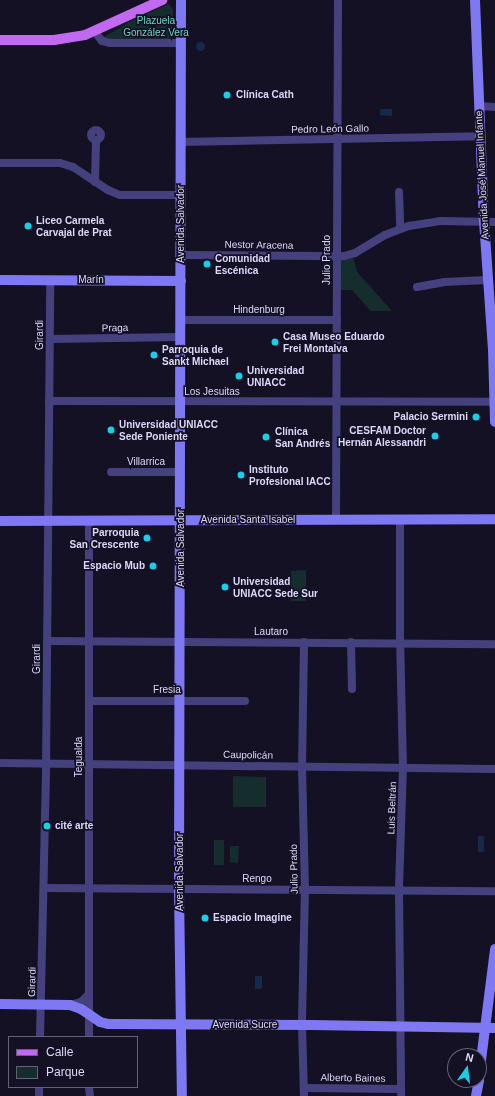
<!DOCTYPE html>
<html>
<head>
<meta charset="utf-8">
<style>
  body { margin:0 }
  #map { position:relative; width:495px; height:1096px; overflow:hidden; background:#151124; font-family:Arial,sans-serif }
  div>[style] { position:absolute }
  .green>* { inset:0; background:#152e2d }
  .water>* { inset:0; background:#15294a }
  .round { border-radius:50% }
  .street>* { height:8px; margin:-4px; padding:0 4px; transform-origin:4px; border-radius:4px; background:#45417f }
  .street>.ring { margin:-4px; padding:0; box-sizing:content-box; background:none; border:8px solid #45417f; border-radius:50% }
  .secondary>* { height:10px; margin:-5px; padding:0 5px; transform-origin:5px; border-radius:5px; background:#7e79f2 }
  .primary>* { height:10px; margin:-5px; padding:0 5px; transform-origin:5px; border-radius:5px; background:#c16af0 }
  .dots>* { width:11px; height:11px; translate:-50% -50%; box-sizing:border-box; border:2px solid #151124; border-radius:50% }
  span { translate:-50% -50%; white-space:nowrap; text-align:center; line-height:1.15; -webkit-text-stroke:3.5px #151124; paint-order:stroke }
  .park-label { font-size:10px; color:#6bd5bd }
  .poi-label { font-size:10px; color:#ddd8fb; font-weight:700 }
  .left { translate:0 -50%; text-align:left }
  .right { translate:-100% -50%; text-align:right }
  .street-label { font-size:10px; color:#ddd8fb }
  .legend { position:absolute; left:8px; top:1036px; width:130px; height:52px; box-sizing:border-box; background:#151124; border:1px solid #65617a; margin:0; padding:5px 7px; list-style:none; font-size:12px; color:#ddd8fb }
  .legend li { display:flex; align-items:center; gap:8px; height:20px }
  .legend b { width:20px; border:1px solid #65617a }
  .north { position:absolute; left:447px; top:1048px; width:40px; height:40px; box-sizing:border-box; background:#151124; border:1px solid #65617a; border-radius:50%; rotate:14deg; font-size:11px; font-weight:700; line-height:16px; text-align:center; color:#ddd8fb }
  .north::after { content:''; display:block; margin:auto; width:14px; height:18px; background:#17cfe8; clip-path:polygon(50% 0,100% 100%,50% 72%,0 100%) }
</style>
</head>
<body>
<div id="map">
  <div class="green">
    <div style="clip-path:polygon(169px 4px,173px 10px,172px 32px,171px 38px,166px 41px,107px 40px,102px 38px,135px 19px)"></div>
    <div style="clip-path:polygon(353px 256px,357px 272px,392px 311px,371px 311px,352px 290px,339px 290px,340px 258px)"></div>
    <div style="clip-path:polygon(306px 570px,306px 601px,291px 601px,291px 571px)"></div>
    <div style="clip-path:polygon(233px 776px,266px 777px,266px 807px,233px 807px)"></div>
    <div style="clip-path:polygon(214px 840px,224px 840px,224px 865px,214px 865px)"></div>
    <div style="clip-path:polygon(230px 846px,239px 846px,238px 863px,230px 862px)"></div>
  </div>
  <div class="water">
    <div class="round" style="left:195.5px;top:41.5px;width:9px;height:9px"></div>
    <div style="clip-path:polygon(380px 109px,392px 109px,392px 116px,380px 115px)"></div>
    <div style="clip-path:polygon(478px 836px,484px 836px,484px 852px,478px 852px)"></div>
    <div style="clip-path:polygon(255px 976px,262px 976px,262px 989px,255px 989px)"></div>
  </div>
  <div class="street">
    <div style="left:95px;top:32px;width:11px;rotate:52deg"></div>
    <div style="left:102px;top:41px;width:8px;rotate:14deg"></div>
    <div style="left:110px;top:43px;width:71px"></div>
    <div style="left:479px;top:106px;width:16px;rotate:4deg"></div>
    <div class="ring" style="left:91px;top:130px;width:2px;height:2px"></div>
    <div style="left:180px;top:142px;width:300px;rotate:-1.1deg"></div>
    <div style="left:0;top:163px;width:60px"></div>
    <div style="left:60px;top:163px;width:14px;rotate:17deg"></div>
    <div style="left:73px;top:167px;width:42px;rotate:33.3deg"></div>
    <div style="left:108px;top:190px;width:13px;rotate:23deg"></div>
    <div style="left:120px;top:195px;width:60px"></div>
    <div style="left:95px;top:182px;width:42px;rotate:-88.6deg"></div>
    <div style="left:399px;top:192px;width:36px;rotate:88deg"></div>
    <div style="left:181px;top:255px;width:163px;rotate:0.4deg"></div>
    <div style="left:344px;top:256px;width:11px;rotate:-15deg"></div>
    <div style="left:355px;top:253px;width:35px;rotate:-31deg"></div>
    <div style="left:385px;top:235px;width:26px;rotate:-21deg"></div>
    <div style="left:409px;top:226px;width:31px;rotate:-9deg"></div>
    <div style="left:440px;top:221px;width:55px;rotate:1deg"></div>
    <div style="left:417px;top:287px;width:27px;rotate:-10deg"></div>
    <div style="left:444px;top:282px;width:43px;rotate:-2.7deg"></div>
    <div style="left:181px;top:320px;width:156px"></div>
    <div style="left:50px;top:339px;width:131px;rotate:-0.9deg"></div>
    <div style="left:49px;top:401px;width:446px;rotate:0.1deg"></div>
    <div style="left:111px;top:472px;width:70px"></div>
    <div style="left:336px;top:520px;width:520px;rotate:-89.78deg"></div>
    <div style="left:400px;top:520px;width:116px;rotate:90deg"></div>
    <div style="left:400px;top:636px;width:131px;rotate:88.7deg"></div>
    <div style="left:403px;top:767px;width:123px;rotate:91.9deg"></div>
    <div style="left:399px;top:890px;width:206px;rotate:89.4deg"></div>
    <div style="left:47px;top:641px;width:448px;rotate:0.4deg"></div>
    <div style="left:304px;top:642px;width:124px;rotate:90.9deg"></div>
    <div style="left:302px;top:766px;width:122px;rotate:88.6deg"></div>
    <div style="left:305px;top:888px;width:137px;rotate:91.3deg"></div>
    <div style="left:302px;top:1025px;width:71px;rotate:88.4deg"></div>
    <div style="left:351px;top:642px;width:47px;rotate:88.8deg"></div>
    <div style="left:89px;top:701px;width:156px"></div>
    <div style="left:0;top:763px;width:495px;rotate:0.7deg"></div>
    <div style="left:44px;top:888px;width:451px;rotate:0.4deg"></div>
    <div style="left:70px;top:1005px;width:11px;rotate:-15deg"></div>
    <div style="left:81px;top:1002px;width:11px;rotate:-45deg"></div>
    <div style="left:40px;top:1037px;width:266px;rotate:-88.7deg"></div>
    <div style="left:46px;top:771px;width:491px;rotate:-89.5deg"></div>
    <div style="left:89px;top:1037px;width:516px;rotate:-90deg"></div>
    <div style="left:89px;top:1087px;width:9px;rotate:84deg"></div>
    <div style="left:304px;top:1088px;width:97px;rotate:0.6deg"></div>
    <div style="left:39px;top:1096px;width:9px;rotate:-90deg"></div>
  </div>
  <div class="secondary">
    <div style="left:181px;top:0;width:889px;rotate:90.13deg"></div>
    <div style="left:179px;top:889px;width:207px;rotate:89.2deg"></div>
    <div style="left:475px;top:0;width:221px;rotate:87.7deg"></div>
    <div style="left:484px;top:221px;width:128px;rotate:86deg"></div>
    <div style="left:493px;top:349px;width:73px;rotate:88.4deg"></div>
    <div style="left:0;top:280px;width:181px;rotate:0.3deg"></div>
    <div style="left:0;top:521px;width:495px;rotate:-0.2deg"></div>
    <div style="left:0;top:1004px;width:70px;rotate:0.8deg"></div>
    <div style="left:70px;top:1005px;width:12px;rotate:20deg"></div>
    <div style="left:81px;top:1009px;width:23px;rotate:34deg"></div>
    <div style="left:100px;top:1022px;width:8px;rotate:14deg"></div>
    <div style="left:108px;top:1024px;width:203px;rotate:0.3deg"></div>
    <div style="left:311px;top:1025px;width:184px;rotate:0.9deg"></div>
    <div style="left:479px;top:1076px;width:128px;rotate:-82.8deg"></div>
    <div style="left:476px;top:1096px;width:16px;rotate:-79deg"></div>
  </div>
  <div class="primary">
    <div style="left:0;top:40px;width:54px"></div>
    <div style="left:54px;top:40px;width:31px;rotate:-9deg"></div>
    <div style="left:85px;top:35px;width:85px;rotate:-24.4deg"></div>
  </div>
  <div class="dots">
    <div style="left:227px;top:95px;background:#17cfe8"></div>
    <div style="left:28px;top:226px;background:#17cfe8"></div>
    <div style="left:207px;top:264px;background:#17cfe8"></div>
    <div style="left:275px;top:342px;background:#17cfe8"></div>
    <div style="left:154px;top:355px;background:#17cfe8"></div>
    <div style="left:239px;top:376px;background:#17cfe8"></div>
    <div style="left:476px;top:417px;background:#17cfe8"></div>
    <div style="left:111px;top:430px;background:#17cfe8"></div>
    <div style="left:435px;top:436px;background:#17cfe8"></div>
    <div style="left:266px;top:437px;background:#17cfe8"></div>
    <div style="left:241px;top:475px;background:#17cfe8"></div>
    <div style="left:147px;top:538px;background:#17cfe8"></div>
    <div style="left:153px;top:566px;background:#17cfe8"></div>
    <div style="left:225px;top:587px;background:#17cfe8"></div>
    <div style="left:47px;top:826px;background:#17cfe8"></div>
    <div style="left:205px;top:918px;background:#17cfe8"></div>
  </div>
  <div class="park-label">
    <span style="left:156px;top:26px">Plazuela<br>González Vera</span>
  </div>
  <div class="poi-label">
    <span class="left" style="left:236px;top:95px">Clínica Cath</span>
    <span class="left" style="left:36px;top:226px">Liceo Carmela<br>Carvajal de Prat</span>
    <span class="left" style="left:215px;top:264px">Comunidad<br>Escénica</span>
    <span class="left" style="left:283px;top:342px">Casa Museo Eduardo<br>Frei Montalva</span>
    <span class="left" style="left:162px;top:355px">Parroquia de<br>Sankt Michael</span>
    <span class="left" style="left:247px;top:376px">Universidad<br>UNIACC</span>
    <span class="right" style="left:468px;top:417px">Palacio Sermini</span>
    <span class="left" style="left:119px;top:430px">Universidad UNIACC<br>Sede Poniente</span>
    <span class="right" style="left:426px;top:436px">CESFAM Doctor<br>Hernán Alessandri</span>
    <span class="left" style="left:275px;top:437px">Clínica<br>San Andrés</span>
    <span class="left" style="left:249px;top:475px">Instituto<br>Profesional IACC</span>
    <span class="right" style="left:139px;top:538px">Parroquia<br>San Crescente</span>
    <span class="right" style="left:145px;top:566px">Espacio Mub</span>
    <span class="left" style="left:233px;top:587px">Universidad<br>UNIACC Sede Sur</span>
    <span class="left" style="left:55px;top:826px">cité arte</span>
    <span class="left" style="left:213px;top:918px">Espacio Imagine</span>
  </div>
  <div class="street-label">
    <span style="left:330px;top:129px;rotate:-1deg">Pedro León Gallo</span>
    <span style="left:482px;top:175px;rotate:-93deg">Avenida José Manuel Infante</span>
    <span style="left:181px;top:224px;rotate:-90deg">Avenida Salvador</span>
    <span style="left:259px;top:245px;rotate:1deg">Nestor Aracena</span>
    <span style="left:327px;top:260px;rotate:-90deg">Julio Prado</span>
    <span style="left:91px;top:280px">Marín</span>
    <span style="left:259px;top:310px">Hindenburg</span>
    <span style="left:115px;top:328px;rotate:-1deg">Praga</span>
    <span style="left:40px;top:335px;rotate:-90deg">Girardi</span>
    <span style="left:212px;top:392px">Los Jesuitas</span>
    <span style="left:146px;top:462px">Villarrica</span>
    <span style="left:248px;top:520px">Avenida Santa Isabel</span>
    <span style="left:181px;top:548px;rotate:-90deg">Avenida Salvador</span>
    <span style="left:271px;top:632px">Lautaro</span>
    <span style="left:37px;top:659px;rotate:-90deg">Girardi</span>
    <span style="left:167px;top:690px">Fresia</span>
    <span style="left:248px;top:755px;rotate:1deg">Caupolicán</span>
    <span style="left:79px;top:757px;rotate:-90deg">Tegualda</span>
    <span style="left:392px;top:808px;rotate:-88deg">Luis Beltrán</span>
    <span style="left:294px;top:869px;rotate:-91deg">Julio Prado</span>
    <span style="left:180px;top:872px;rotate:-90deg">Avenida Salvador</span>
    <span style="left:257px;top:879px">Rengo</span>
    <span style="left:32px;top:982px;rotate:-89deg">Girardi</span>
    <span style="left:245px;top:1025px">Avenida Sucre</span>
    <span style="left:353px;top:1078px;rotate:1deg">Alberto Baines</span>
  </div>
  <ul class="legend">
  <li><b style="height:5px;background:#c16af0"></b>Calle</li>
  <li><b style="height:11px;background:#152e2d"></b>Parque</li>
  </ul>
  <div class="north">N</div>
</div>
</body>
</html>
